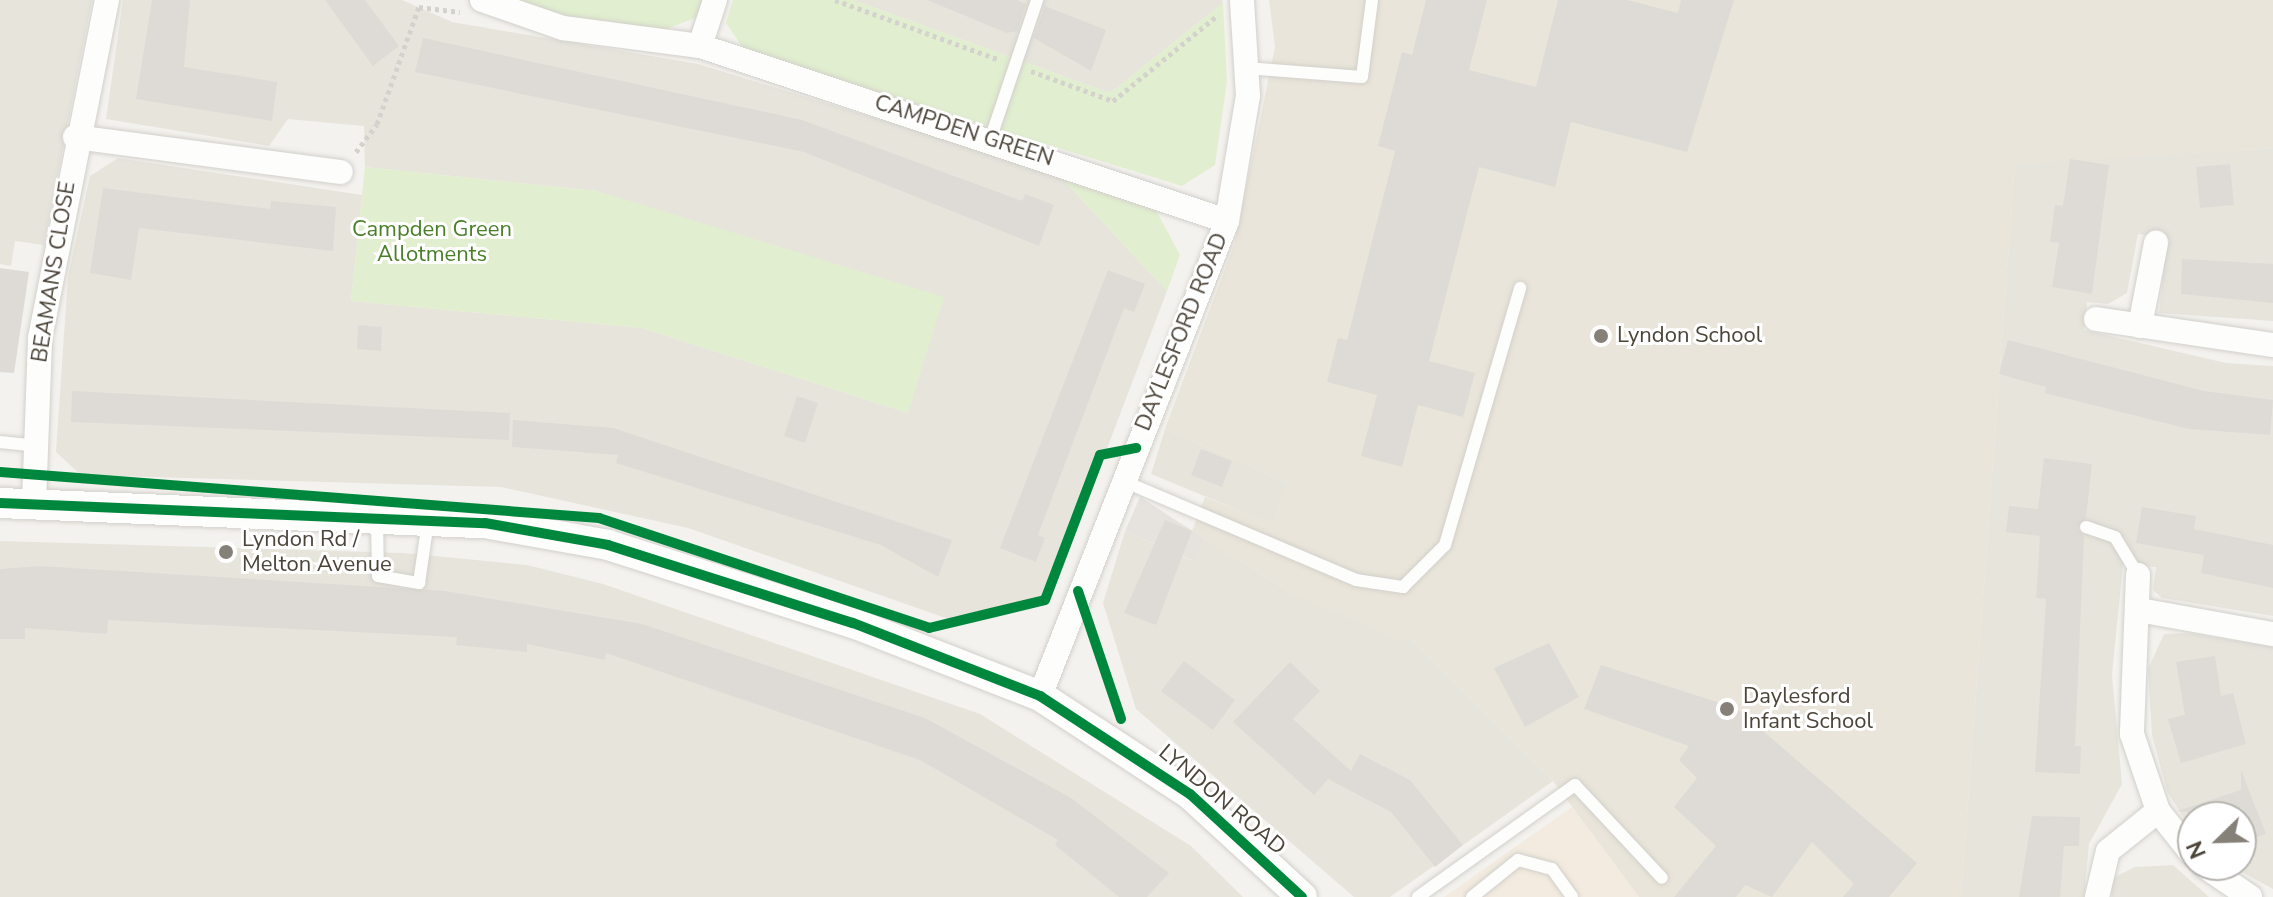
<!DOCTYPE html>
<html>
<head>
<meta charset="utf-8">
<style>
  body { margin:0 }
  #map { position:relative; width:2273px; height:897px; overflow:hidden; background:#f4f2ee; font-family:"Nunito Sans",sans-serif }
  div>[style] { position:absolute }
  .residential>* { inset:0; background:#e7e4dc }
  .commercial>* { inset:0; background:#f3ebdf }
  .industrial>* { inset:0; background:#e6e2de }
  .education>* { inset:0; background:#eae5da }
  .green>* { inset:0; background:#e1eecf }
  .building>* { inset:0; background:#dedbd6 }
  .path>* { height:5px; margin-top:-2.5px; transform-origin:0; background:repeating-linear-gradient(90deg,#d3d2cc 0 4px,transparent 0 8px) }
  .roads { filter:drop-shadow(0 0 2px #d2d0cb) drop-shadow(0 0 2px #d2d0cb) }
  .service>* { height:12px; margin:-6px; padding:0 6px; transform-origin:6px; border-radius:6px; background:#fdfdfc }
  .minor>* { height:24px; margin:-12px; padding:0 12px; transform-origin:12px; border-radius:12px; background:#fdfdfc }
  .tertiary>* { height:30px; margin:-15px; padding:0 15px; transform-origin:15px; border-radius:15px; background:#fdfdfc }
  .cycleway>* { height:10px; margin:-5px; padding:0 5px; transform-origin:5px; border-radius:5px; background:#00873e }
  .dots>* { width:22px; height:22px; translate:-50% -50%; box-sizing:border-box; border:4px solid #fff; border-radius:50% }
  span { translate:-50% -50%; white-space:nowrap; text-align:center; line-height:1.15; -webkit-text-stroke:6px #fff; paint-order:stroke }
  .street-label { font-size:22px; color:#4b4439 }
  .park-label { font-size:22px; color:#4a7f2a }
  .poi-label { font-size:22px; color:#4b4439 }
  .left { translate:0 -50%; text-align:left }
  .north { position:absolute; left:2177px; top:801px; width:80px; height:80px; box-sizing:border-box; background:#fff; border:2px solid #b7b4b0; border-radius:50%; rotate:247deg; font-size:22px; font-weight:700; line-height:32px; text-align:center; color:#4b4439 }
  .north::after { content:''; display:block; margin:auto; width:28px; height:36px; background:#868178; clip-path:polygon(50% 0,100% 100%,50% 72%,0 100%) }
</style>
</head>
<body>
<div id="map">
  <div class="residential">
    <div style="clip-path:polygon(0 0,92px 0,44px 245px,15px 241px,11px 266px,0 264px)"></div>
    <div style="clip-path:polygon(123px 0,402px 0,452px 22px,698px 64px,1058px 174px,1167px 291px,1052px 593px,957px 622px,688px 528px,501px 487px,81px 475px,56px 452px,68px 276px,90px 176px,118px 158px,362px 195px,351px 301px,642px 328px,908px 413px,597px 191px,365px 167px,364px 126px,288px 119px,269px 146px,106px 119px)"></div>
    <div style="clip-path:polygon(853px 0,1222px 0,1223px 3px,1110px 93px)"></div>
    <div style="clip-path:polygon(2273px 148px,2273px 321px,2159px 313px,2167px 238px,2138px 234px,2127px 293px,2108px 304px,2087px 302px,2084px 330px,2226px 363px,2273px 366px,2273px 616px,2162px 598px,2153px 590px,2156px 567px,2123px 565px,2112px 675px,2122px 784px,2089px 844px,2084px 897px,1961px 897px,2015px 163px)"></div>
    <div style="clip-path:polygon(1165px 429px,1288px 483px,1272px 524px,1151px 474px)"></div>
    <div style="clip-path:polygon(1125px 531px,1193px 561px,1205px 539px,1291px 593px,1408px 636px,1553px 781px,1390px 897px,1354px 897px,1136px 709px,1103px 603px)"></div>
    <div style="clip-path:polygon(0 541px,403px 553px,527px 565px,603px 584px,980px 714px,1191px 846px,1243px 897px,0 897px)"></div>
    <div style="clip-path:polygon(2188px 633px,2273px 647px,2273px 889px,2229px 865px,2241px 865px,2241px 817px,2193px 817px,2193px 833px,2167px 791px,2152px 735px,2148px 669px,2164px 634px)"></div>
    <div style="clip-path:polygon(2173px 865px,2209px 897px,2112px 897px,2111px 879px,2135px 867px)"></div>
  </div>
  <div class="commercial">
    <div style="clip-path:polygon(1572px 807px,1639px 897px,1444px 897px)"></div>
  </div>
  <div class="industrial">
    <div style="clip-path:polygon(1140px 497px,1205px 539px,1194px 561px,1125px 531px)"></div>
  </div>
  <div class="education">
    <div style="clip-path:polygon(1269px 0,2273px 0,2273px 148px,2015px 164px,1961px 897px,1639px 897px,1553px 781px,1409px 637px,1403px 642px,1291px 593px,1192px 531px,1205px 497px,1272px 523px,1288px 483px,1165px 429px,1235px 242px,1275px 47px)"></div>
  </div>
  <div class="green">
    <div style="clip-path:polygon(517px 0,705px 0,700px 16px,659px 32px,563px 19px)"></div>
    <div style="clip-path:polygon(733px 0,853px 0,1110px 93px,1223px 3px,1227px 81px,1215px 165px,1182px 186px,745px 51px,726px 23px)"></div>
    <div style="clip-path:polygon(365px 167px,597px 191px,944px 297px,908px 413px,642px 328px,351px 301px)"></div>
    <div style="clip-path:polygon(1058px 174px,1153px 205px,1180px 255px,1167px 291px)"></div>
  </div>
  <div class="building">
    <div style="clip-path:polygon(152px 0,190px 0,184px 67px,277px 82px,272px 121px,136px 99px)"></div>
    <div style="clip-path:polygon(325px 0,365px 0,399px 46px,373px 66px)"></div>
    <div style="clip-path:polygon(927px 0,1017px 0,1026px 4px,1017px 31px,1007px 33px)"></div>
    <div style="clip-path:polygon(1426px 0,1487px 0,1469px 70px,1536px 87px,1558px 0,1627px 0,1678px 13px,1681px 0,1734px 0,1687px 152px,1571px 122px,1555px 187px,1479px 167px,1429px 361px,1475px 373px,1463px 417px,1418px 405px,1402px 467px,1361px 456px,1377px 395px,1327px 382px,1338px 338px,1347px 340px,1395px 151px,1378px 146px,1402px 52px,1412px 55px)"></div>
    <div style="clip-path:polygon(1045px 6px,1106px 30px,1091px 71px,1034px 38px)"></div>
    <div style="clip-path:polygon(423px 38px,802px 120px,1022px 201px,1025px 194px,1054px 205px,1039px 246px,804px 152px,415px 72px)"></div>
    <div style="clip-path:polygon(2070px 159px,2109px 165px,2092px 294px,2052px 287px,2059px 243px,2050px 242px,2055px 205px,2063px 206px)"></div>
    <div style="clip-path:polygon(2230px 164px,2234px 205px,2200px 208px,2196px 167px)"></div>
    <div style="clip-path:polygon(103px 188px,270px 209px,271px 201px,336px 207px,333px 251px,139px 228px,131px 280px,90px 273px)"></div>
    <div style="clip-path:polygon(2182px 259px,2273px 264px,2273px 303px,2181px 294px)"></div>
    <div style="clip-path:polygon(0 268px,29px 272px,14px 373px,0 372px)"></div>
    <div style="clip-path:polygon(1108px 270px,1145px 284px,1134px 312px,1124px 308px,1038px 535px,1045px 538px,1036px 562px,1000px 548px)"></div>
    <div style="clip-path:polygon(358px 325px,382px 327px,381px 351px,357px 349px)"></div>
    <div style="clip-path:polygon(2008px 340px,2204px 391px,2273px 400px,2270px 435px,2189px 429px,2045px 393px,2046px 387px,1999px 374px)"></div>
    <div style="clip-path:polygon(72px 391px,510px 413px,509px 440px,71px 422px)"></div>
    <div style="clip-path:polygon(797px 396px,818px 403px,805px 443px,784px 436px)"></div>
    <div style="clip-path:polygon(513px 420px,613px 428px,952px 540px,938px 577px,881px 545px,616px 463px,618px 455px,512px 447px)"></div>
    <div style="clip-path:polygon(1201px 449px,1232px 461px,1222px 487px,1191px 475px)"></div>
    <div style="clip-path:polygon(2044px 458px,2092px 464px,2086px 518px,2077px 528px,2084px 536px,2075px 746px,2081px 746px,2080px 774px,2035px 772px,2046px 599px,2036px 598px,2040px 536px,2006px 532px,2009px 506px,2038px 509px)"></div>
    <div style="clip-path:polygon(2142px 507px,2196px 516px,2194px 529px,2273px 545px,2273px 588px,2201px 573px,2204px 555px,2136px 543px)"></div>
    <div style="clip-path:polygon(1165px 520px,1192px 531px,1156px 625px,1124px 613px)"></div>
    <div style="clip-path:polygon(39px 566px,445px 591px,642px 624px,925px 718px,1071px 798px,1169px 873px,1147px 897px,1119px 897px,1055px 845px,1058px 840px,920px 760px,606px 653px,605px 660px,527px 644px,527px 652px,456px 645px,457px 637px,108px 620px,107px 634px,25px 628px,25px 639px,0 639px,0 569px)"></div>
    <div style="clip-path:polygon(1549px 643px,1579px 697px,1525px 727px,1494px 668px)"></div>
    <div style="clip-path:polygon(2215px 656px,2221px 696px,2233px 693px,2246px 744px,2181px 763px,2168px 719px,2185px 715px,2176px 662px)"></div>
    <div style="clip-path:polygon(1184px 661px,1235px 700px,1213px 730px,1161px 691px)"></div>
    <div style="clip-path:polygon(1290px 662px,1320px 691px,1293px 719px,1351px 771px,1360px 754px,1410px 780px,1463px 845px,1435px 867px,1391px 812px,1328px 779px,1314px 795px,1233px 722px)"></div>
    <div style="clip-path:polygon(1601px 665px,1736px 708px,1917px 863px,1889px 897px,1843px 897px,1854px 884px,1812px 842px,1772px 897px,1745px 885px,1736px 897px,1674px 897px,1716px 846px,1674px 807px,1697px 778px,1679px 760px,1689px 746px,1584px 709px)"></div>
    <div style="clip-path:polygon(2241px 770px,2266px 834px,2241px 842px,2241px 817px,2177px 811px,2241px 790px)"></div>
    <div style="clip-path:polygon(2032px 816px,2080px 817px,2079px 846px,2064px 846px,2060px 897px,2019px 897px)"></div>
  </div>
  <div class="path">
    <div style="left:835px;top:0;width:176px;rotate:20deg"></div>
    <div style="left:1031px;top:71px;width:87px;rotate:20.1deg"></div>
    <div style="left:1113px;top:101px;width:136px;rotate:-39.3deg"></div>
    <div style="left:356px;top:152px;width:35px;rotate:-53deg"></div>
    <div style="left:377px;top:124px;width:124px;rotate:-70.3deg"></div>
    <div style="left:419px;top:7px;width:41px;rotate:7deg"></div>
  </div>
  <div class="roads">
    <div class="service">
      <div style="left:1246px;top:68px;width:116px;rotate:4.4deg"></div>
      <div style="left:1362px;top:77px;width:78px;rotate:-82.6deg"></div>
      <div style="left:990px;top:140px;width:148px;rotate:-71.4deg"></div>
      <div style="left:0;top:442px;width:36px;rotate:6deg"></div>
      <div style="left:1123px;top:481px;width:253px;rotate:23deg"></div>
      <div style="left:1356px;top:580px;width:48px;rotate:8.5deg"></div>
      <div style="left:1403px;top:587px;width:59px;rotate:-45deg"></div>
      <div style="left:1445px;top:545px;width:268px;rotate:-73.7deg"></div>
      <div style="left:377px;top:519px;width:57px;rotate:89deg"></div>
      <div style="left:378px;top:576px;width:42px;rotate:9.7deg"></div>
      <div style="left:419px;top:583px;width:63px;rotate:-81.7deg"></div>
      <div style="left:2086px;top:527px;width:31px;rotate:19deg"></div>
      <div style="left:2115px;top:537px;width:44px;rotate:58.8deg"></div>
      <div style="left:1418px;top:897px;width:193px;rotate:-35.5deg"></div>
      <div style="left:1575px;top:785px;width:127px;rotate:46.9deg"></div>
      <div style="left:1472px;top:897px;width:59px;rotate:-38.8deg"></div>
      <div style="left:1518px;top:860px;width:35px;rotate:15deg"></div>
      <div style="left:1552px;top:869px;width:34px;rotate:54deg"></div>
    </div>
    <div class="minor">
      <div style="left:482px;top:0;width:86px;rotate:19.1deg"></div>
      <div style="left:563px;top:28px;width:138px;rotate:7.5deg"></div>
      <div style="left:700px;top:46px;width:48px;rotate:-71.9deg"></div>
      <div style="left:700px;top:46px;width:555px;rotate:18.37deg"></div>
      <div style="left:75px;top:137px;width:268px;rotate:7.5deg"></div>
      <div style="left:2096px;top:319px;width:179px;rotate:8.4deg"></div>
      <div style="left:2140px;top:326px;width:85px;rotate:-79.1deg"></div>
      <div style="left:34px;top:504px;width:166px;rotate:-87.9deg"></div>
      <div style="left:40px;top:338px;width:345px;rotate:-78.8deg"></div>
      <div style="left:2138px;top:575px;width:159px;rotate:92.2deg"></div>
      <div style="left:2132px;top:734px;width:81px;rotate:71.3deg"></div>
      <div style="left:2158px;top:811px;width:56px;rotate:51.5deg"></div>
      <div style="left:2139px;top:610px;width:136px;rotate:10.2deg"></div>
      <div style="left:1040px;top:696px;width:510px;rotate:-68.51deg"></div>
      <div style="left:1227px;top:221px;width:127px;rotate:-80.5deg"></div>
      <div style="left:1248px;top:96px;width:96px;rotate:-93.6deg"></div>
      <div style="left:2203px;top:865px;width:57px;rotate:34.2deg"></div>
      <div style="left:2097px;top:897px;width:47px;rotate:-76.6deg"></div>
      <div style="left:2108px;top:851px;width:64px;rotate:-38.7deg"></div>
    </div>
    <div class="tertiary">
      <div style="left:0;top:503px;width:485px;rotate:2.4deg"></div>
      <div style="left:485px;top:523px;width:125px;rotate:10.1deg"></div>
      <div style="left:608px;top:545px;width:257px;rotate:17.7deg"></div>
      <div style="left:853px;top:623px;width:201px;rotate:21.3deg"></div>
      <div style="left:1040px;top:696px;width:179px;rotate:33.2deg"></div>
      <div style="left:1190px;top:794px;width:152px;rotate:42.6deg"></div>
    </div>
  </div>
  <div class="cycleway">
    <div style="left:0;top:472px;width:601px;rotate:4.39deg"></div>
    <div style="left:599px;top:518px;width:348px;rotate:18.4deg"></div>
    <div style="left:929px;top:628px;width:119px;rotate:-13.6deg"></div>
    <div style="left:1045px;top:600px;width:155px;rotate:-69.2deg"></div>
    <div style="left:1100px;top:455px;width:37px;rotate:-11deg"></div>
    <div style="left:0;top:503px;width:485px;rotate:2.4deg"></div>
    <div style="left:485px;top:523px;width:125px;rotate:10.1deg"></div>
    <div style="left:608px;top:545px;width:257px;rotate:17.7deg"></div>
    <div style="left:853px;top:623px;width:201px;rotate:21.3deg"></div>
    <div style="left:1040px;top:696px;width:179px;rotate:33.2deg"></div>
    <div style="left:1190px;top:794px;width:152px;rotate:42.6deg"></div>
    <div style="left:1078px;top:591px;width:135px;rotate:71.4deg"></div>
  </div>
  <div class="dots">
    <div style="left:1601px;top:336px;background:#868178"></div>
    <div style="left:226px;top:552px;background:#868178"></div>
    <div style="left:1727px;top:709px;background:#868178"></div>
  </div>
  <div class="street-label">
    <span style="left:964px;top:131px;rotate:18deg">CAMPDEN GREEN</span>
    <span style="left:54px;top:272px;rotate:-81deg">BEAMANS CLOSE</span>
    <span style="left:1182px;top:332px;rotate:-68deg">DAYLESFORD ROAD</span>
    <span style="left:1222px;top:800px;rotate:40deg">LYNDON ROAD</span>
  </div>
  <div class="park-label">
    <span style="left:432px;top:242px">Campden Green<br>Allotments</span>
  </div>
  <div class="poi-label">
    <span class="left" style="left:1617px;top:336px">Lyndon School</span>
    <span class="left" style="left:242px;top:552px">Lyndon Rd /<br>Melton Avenue</span>
    <span class="left" style="left:1743px;top:709px">Daylesford<br>Infant School</span>
  </div>
  <div class="north">N</div>
</div>
</body>
</html>
